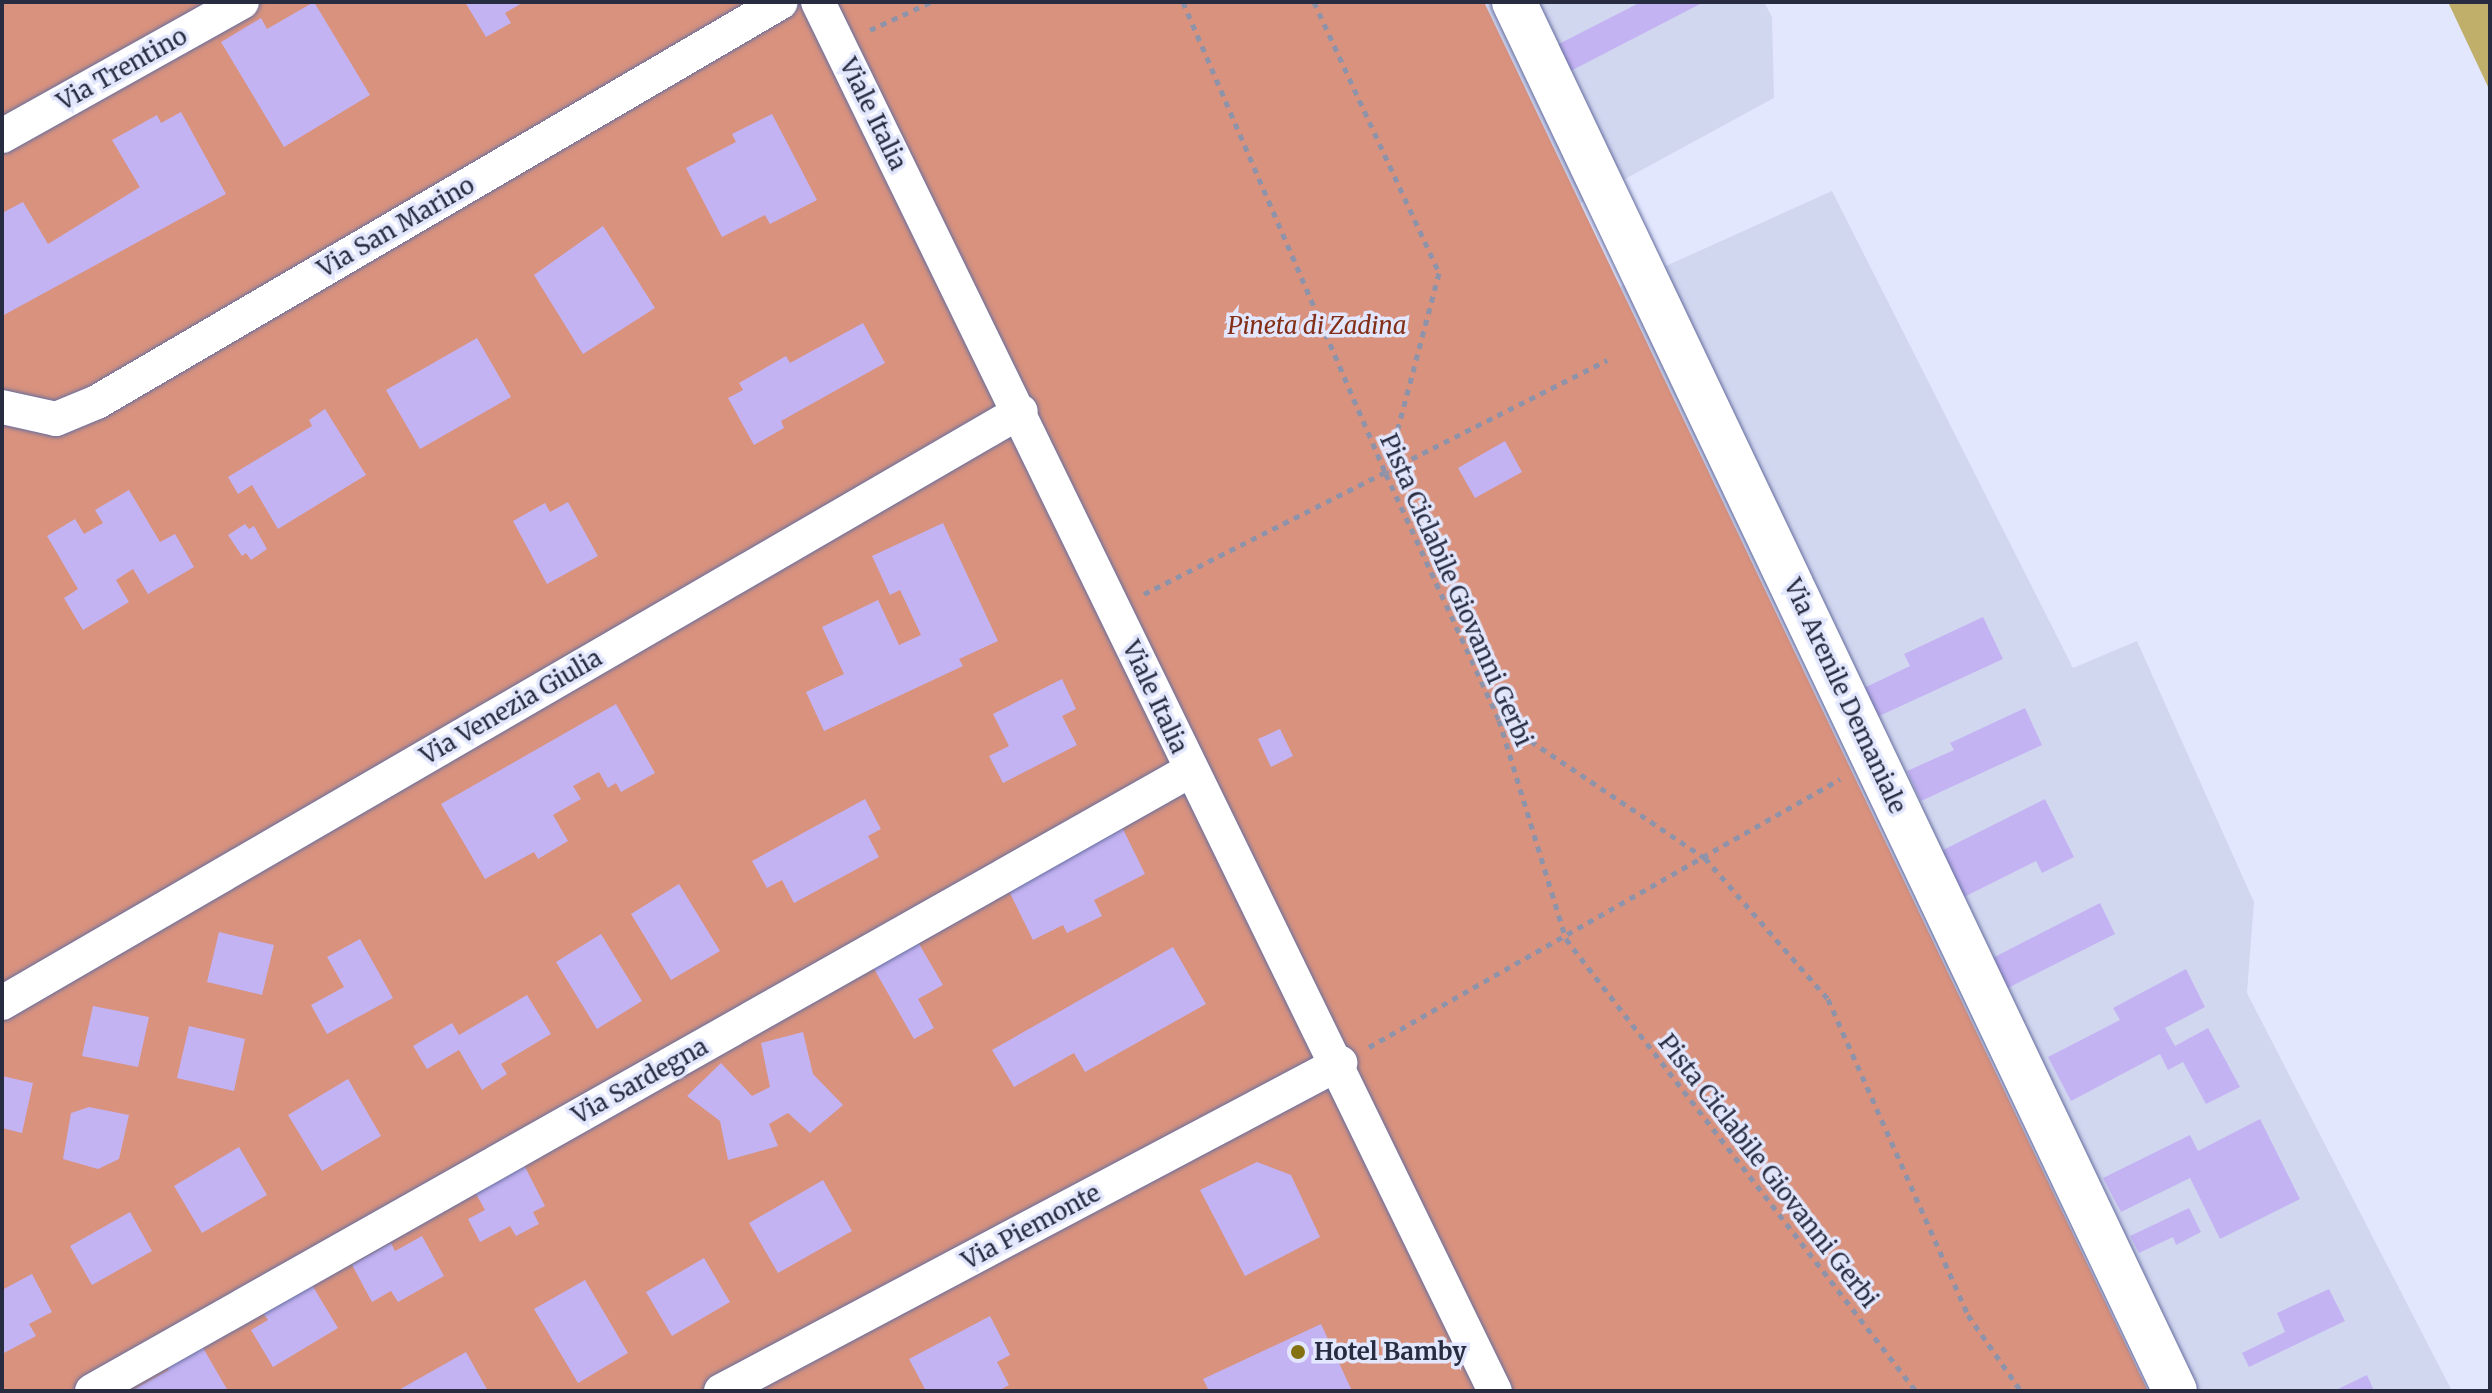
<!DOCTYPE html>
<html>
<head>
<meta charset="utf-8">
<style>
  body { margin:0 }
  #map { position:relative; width:2492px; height:1393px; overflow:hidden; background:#e3e7fe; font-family:Merriweather,serif }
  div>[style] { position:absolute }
  .built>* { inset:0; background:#d2d7f0 }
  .forest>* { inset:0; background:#d8927e }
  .water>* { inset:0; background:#bfaf6b }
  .building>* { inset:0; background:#c4b3f3 }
  .path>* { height:5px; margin-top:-2.5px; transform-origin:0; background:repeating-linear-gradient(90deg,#8f93a9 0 6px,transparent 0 12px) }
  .roads { filter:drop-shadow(0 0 2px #656d9e) drop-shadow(0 0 2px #656d9e) }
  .street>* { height:34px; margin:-17px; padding:0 17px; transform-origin:17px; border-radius:17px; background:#fff }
  .secondary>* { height:44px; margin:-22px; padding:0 22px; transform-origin:22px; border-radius:22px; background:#fff }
  .dots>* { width:22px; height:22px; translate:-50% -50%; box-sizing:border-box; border:4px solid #e3e7fe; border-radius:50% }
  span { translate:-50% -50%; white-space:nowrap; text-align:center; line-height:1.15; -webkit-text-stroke:7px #e3e7fe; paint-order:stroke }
  .street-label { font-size:24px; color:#282c41 }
  .park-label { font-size:24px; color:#832f17; font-style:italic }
  .poi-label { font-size:24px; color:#282c41; font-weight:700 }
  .left { translate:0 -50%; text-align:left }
  .frame { position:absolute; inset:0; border:4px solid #282c41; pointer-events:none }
</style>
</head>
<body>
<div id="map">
  <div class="built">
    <div style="clip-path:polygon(1484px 2px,1764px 2px,1772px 17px,1774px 98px,1579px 204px)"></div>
    <div style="clip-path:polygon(1832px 191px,2073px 668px,2137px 641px,2254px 902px,2247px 993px,2452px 1391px,2148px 1391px,1617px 288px)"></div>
  </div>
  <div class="forest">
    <div style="clip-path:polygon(2px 2px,1484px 2px,2148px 1391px,2px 1391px)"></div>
  </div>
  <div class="water">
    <div style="clip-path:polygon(2448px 2px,2490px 2px,2490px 91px)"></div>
  </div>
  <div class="building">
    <div style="clip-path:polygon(314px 2px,370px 95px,284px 147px,221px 42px,261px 18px,267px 29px)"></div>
    <div style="clip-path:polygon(465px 2px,524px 2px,505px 13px,511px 23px,486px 37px)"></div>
    <div style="clip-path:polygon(1641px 2px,1704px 2px,1561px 76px,1547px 50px)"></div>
    <div style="clip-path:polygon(181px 112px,226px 194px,2px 316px,2px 213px,23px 202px,48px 244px,140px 187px,154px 211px,112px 140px,157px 115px,161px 123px)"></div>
    <div style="clip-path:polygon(772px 114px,817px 200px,770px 224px,765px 215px,722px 237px,686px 168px,736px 142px,732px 134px)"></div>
    <div style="clip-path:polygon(603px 226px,655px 308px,583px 354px,534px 275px)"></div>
    <div style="clip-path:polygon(863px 323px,885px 363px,781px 421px,784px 428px,754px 445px,728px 398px,743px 390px,739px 383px,786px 356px,790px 363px)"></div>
    <div style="clip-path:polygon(477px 338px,511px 397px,420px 449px,386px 390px)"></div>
    <div style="clip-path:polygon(325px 409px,366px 475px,278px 529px,252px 485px,238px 494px,228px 477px,312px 426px,309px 420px)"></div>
    <div style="clip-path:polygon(1505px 441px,1522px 472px,1475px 498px,1458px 468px)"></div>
    <div style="clip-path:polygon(129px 490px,160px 542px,175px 534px,194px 567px,148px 594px,133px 569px,116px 580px,129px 602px,83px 630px,64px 598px,78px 589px,47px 536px,75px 519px,84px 534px,103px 523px,95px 510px)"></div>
    <div style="clip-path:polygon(568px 502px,598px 556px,547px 584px,513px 521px,545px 503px,550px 512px)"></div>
    <div style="clip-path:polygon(943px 523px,998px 641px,959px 659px,963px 666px,824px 731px,806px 692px,844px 674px,822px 627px,878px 600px,899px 645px,921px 635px,900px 590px,890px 595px,872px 556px)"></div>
    <div style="clip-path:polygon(245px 524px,249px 529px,254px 526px,267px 549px,251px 560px,246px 553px,242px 556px,228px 535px)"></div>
    <div style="clip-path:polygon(1983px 617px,2003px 659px,1877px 717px,1864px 688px,1910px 666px,1904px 654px)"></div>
    <div style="clip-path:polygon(1062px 679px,1076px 709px,1062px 716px,1077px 745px,1003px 783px,989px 756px,1009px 746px,993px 714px)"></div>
    <div style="clip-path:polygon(616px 704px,655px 773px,621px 792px,616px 783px,608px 788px,599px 772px,573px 786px,581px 799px,553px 815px,568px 841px,538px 859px,534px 852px,485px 879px,441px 804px)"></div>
    <div style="clip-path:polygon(2025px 708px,2042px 745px,1921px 801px,1907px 771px,1954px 750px,1950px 743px)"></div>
    <div style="clip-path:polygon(1280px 729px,1293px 756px,1271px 767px,1258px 739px)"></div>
    <div style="clip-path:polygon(865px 799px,881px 829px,868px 836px,879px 857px,794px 903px,782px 880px,767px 888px,752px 861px)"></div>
    <div style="clip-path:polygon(2045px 799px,2074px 857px,2042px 873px,2036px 861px,1964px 897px,1941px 851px)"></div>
    <div style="clip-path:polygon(1119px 821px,1145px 874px,1094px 900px,1102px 916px,1067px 933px,1063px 925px,1033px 940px,1003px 879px)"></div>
    <div style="clip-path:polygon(679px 884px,720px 951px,671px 980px,631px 914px)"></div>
    <div style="clip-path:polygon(2100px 903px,2115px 934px,1992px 996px,1977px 966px)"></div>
    <div style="clip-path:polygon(219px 932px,274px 945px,262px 995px,207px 982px)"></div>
    <div style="clip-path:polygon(601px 934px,642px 1001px,597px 1029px,556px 962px)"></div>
    <div style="clip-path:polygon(360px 939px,393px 998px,327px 1034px,311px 1005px,344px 987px,327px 957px)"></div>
    <div style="clip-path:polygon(918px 942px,943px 985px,918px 999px,934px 1028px,914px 1039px,873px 967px)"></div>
    <div style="clip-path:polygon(1173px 947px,1206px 1004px,1085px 1072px,1074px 1053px,1014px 1087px,992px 1050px)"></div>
    <div style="clip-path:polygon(2186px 969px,2205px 1007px,2165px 1028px,2175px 1046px,2208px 1028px,2240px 1087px,2206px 1104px,2183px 1062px,2168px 1070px,2160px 1054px,2071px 1101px,2048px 1057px,2120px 1020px,2113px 1008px)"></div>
    <div style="clip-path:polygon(527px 995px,551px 1034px,501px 1064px,507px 1074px,482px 1090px,459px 1050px,427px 1069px,413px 1046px,452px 1023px,459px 1035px)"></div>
    <div style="clip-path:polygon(93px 1006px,149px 1017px,138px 1067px,82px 1056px)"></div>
    <div style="clip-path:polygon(189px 1026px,245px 1039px,234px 1091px,177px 1078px)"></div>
    <div style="clip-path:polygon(803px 1032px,813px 1074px,843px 1105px,810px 1133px,788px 1113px,769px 1124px,778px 1146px,728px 1160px,720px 1121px,687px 1096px,721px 1063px,752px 1096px,770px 1087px,761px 1043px)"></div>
    <div style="clip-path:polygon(2px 1076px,33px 1083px,22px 1133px,2px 1128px)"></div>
    <div style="clip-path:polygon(348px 1079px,381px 1136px,322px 1171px,288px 1115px)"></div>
    <div style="clip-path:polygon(89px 1107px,129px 1115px,119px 1159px,98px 1169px,63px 1159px,71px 1113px)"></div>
    <div style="clip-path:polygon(2260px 1119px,2300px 1199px,2220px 1239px,2190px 1178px,2121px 1212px,2103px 1178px,2190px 1135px,2198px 1151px)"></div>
    <div style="clip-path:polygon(239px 1147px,267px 1195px,202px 1233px,174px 1186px)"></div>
    <div style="clip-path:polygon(1257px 1162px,1291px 1175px,1320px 1237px,1245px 1276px,1200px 1190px)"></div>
    <div style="clip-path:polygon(524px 1165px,545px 1206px,533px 1212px,539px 1224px,516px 1236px,510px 1226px,480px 1242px,468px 1219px,485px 1210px,475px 1192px)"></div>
    <div style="clip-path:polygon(823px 1180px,852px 1231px,778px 1273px,749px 1223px)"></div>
    <div style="clip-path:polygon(2189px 1208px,2201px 1232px,2176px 1245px,2173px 1237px,2139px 1253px,2130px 1236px)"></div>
    <div style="clip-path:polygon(130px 1212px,152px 1251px,92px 1285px,70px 1246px)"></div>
    <div style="clip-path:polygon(422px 1236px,444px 1276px,398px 1302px,391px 1291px,372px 1302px,352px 1265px,391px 1243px,395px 1251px)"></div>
    <div style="clip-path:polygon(704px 1258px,730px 1302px,672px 1336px,646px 1292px)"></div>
    <div style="clip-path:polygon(32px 1274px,52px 1312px,29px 1324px,36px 1336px,2px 1354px,2px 1290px)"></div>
    <div style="clip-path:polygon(306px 1275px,338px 1328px,273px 1367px,251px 1330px,268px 1320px,263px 1313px)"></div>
    <div style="clip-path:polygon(585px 1280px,628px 1353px,578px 1383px,534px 1309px)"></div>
    <div style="clip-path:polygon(2329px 1289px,2345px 1321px,2249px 1367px,2242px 1353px,2285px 1332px,2277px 1313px)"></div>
    <div style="clip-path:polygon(990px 1316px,1010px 1355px,997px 1362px,1009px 1385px,998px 1391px,926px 1391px,909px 1359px)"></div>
    <div style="clip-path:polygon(1321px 1324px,1352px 1391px,1209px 1391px,1203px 1379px)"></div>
    <div style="clip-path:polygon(199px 1341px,228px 1391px,131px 1391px,169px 1370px,164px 1361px)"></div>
    <div style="clip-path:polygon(466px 1352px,488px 1391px,397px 1391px)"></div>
    <div style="clip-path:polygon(2367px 1375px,2374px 1391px,2334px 1391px)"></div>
  </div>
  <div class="path">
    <div style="left:1183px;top:2px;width:514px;rotate:66.73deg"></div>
    <div style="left:1386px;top:474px;width:271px;rotate:65.3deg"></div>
    <div style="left:1499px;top:720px;width:229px;rotate:73deg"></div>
    <div style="left:1566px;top:939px;width:572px;rotate:52.25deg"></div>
    <div style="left:1314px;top:2px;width:298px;rotate:65.2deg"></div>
    <div style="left:1439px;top:273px;width:207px;rotate:104.8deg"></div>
    <div style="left:870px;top:30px;width:67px;rotate:-24.7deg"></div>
    <div style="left:1144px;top:594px;width:519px;rotate:-26.81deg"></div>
    <div style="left:1501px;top:721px;width:246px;rotate:33.9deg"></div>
    <div style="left:1705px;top:858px;width:187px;rotate:48.9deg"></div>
    <div style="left:1828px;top:999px;width:346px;rotate:66.1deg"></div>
    <div style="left:1968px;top:1315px;width:93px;rotate:55.1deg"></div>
    <div style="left:1369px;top:1047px;width:542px;rotate:-29.64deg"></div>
  </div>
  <div class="roads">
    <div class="street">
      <div style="left:818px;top:2px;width:1545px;rotate:64.02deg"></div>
      <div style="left:2px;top:136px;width:275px;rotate:-29.2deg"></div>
      <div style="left:2px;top:407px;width:55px;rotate:12.5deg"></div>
      <div style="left:56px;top:419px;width:44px;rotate:-22.5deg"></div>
      <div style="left:97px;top:402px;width:792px;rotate:-30.32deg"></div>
      <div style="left:2px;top:1003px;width:1178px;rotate:-30.15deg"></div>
      <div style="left:92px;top:1391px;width:1260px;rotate:-29.47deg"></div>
      <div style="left:721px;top:1391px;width:701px;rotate:-27.92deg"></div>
    </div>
    <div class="secondary">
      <div style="left:1514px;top:2px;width:1538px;rotate:64.55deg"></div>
    </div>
  </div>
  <div class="dots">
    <div style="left:1298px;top:1352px;background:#847111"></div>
  </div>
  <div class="street-label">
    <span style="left:122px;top:69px;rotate:-29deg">Via Trentino</span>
    <span style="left:873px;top:114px;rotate:64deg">Viale Italia</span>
    <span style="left:396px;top:227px;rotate:-30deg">Via San Marino</span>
    <span style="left:1456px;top:590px;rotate:66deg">Pista Ciclabile Giovanni Gerbi</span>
    <span style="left:1845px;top:696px;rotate:65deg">Via Arenile Demaniale</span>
    <span style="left:1155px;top:697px;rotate:65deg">Viale Italia</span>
    <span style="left:511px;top:707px;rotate:-30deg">Via Venezia Giulia</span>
    <span style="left:640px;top:1081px;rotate:-29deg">Via Sardegna</span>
    <span style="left:1768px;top:1171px;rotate:52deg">Pista Ciclabile Giovanni Gerbi</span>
    <span style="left:1031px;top:1227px;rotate:-28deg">Via Piemonte</span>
  </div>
  <div class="park-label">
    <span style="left:1317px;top:326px">Pineta di Zadina</span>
  </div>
  <div class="poi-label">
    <span class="left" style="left:1314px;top:1352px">Hotel Bamby</span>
  </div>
  <div class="frame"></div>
</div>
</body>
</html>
